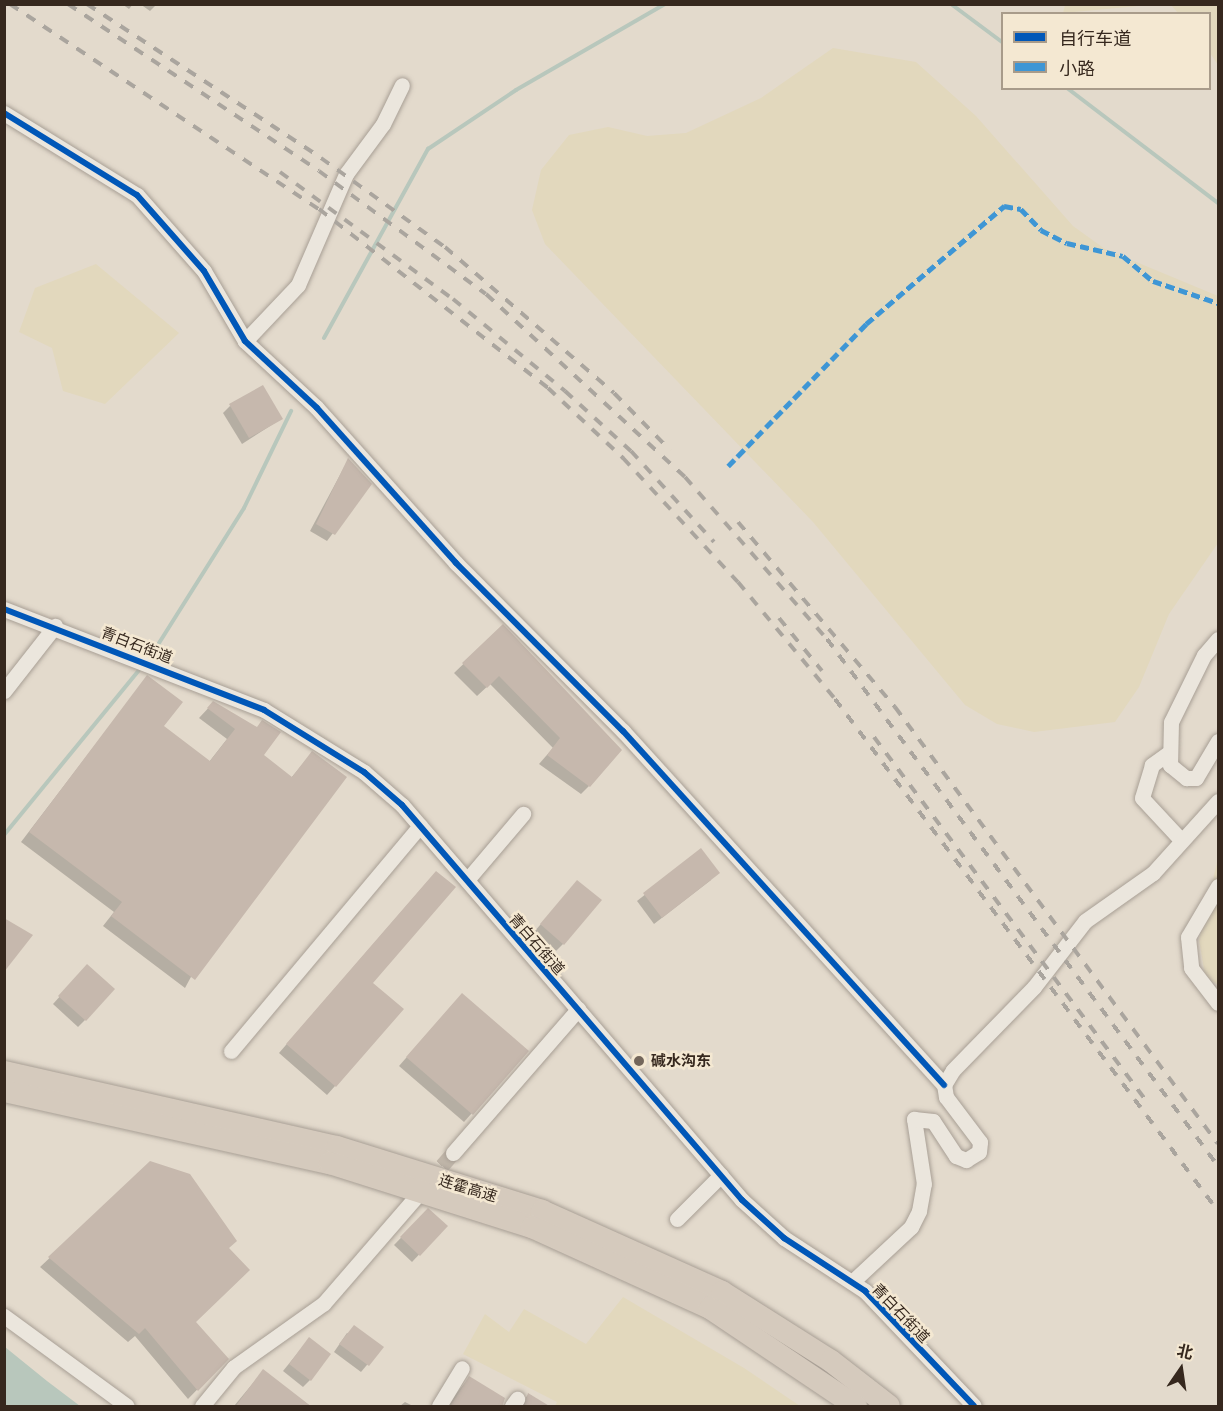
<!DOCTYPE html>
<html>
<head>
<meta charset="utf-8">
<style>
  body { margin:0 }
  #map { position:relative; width:1223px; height:1411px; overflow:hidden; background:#e3dacc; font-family:Lora,"Noto Sans SC",serif }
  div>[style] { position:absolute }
  .farmland>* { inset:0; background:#e2d8bd }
  .water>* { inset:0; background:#b8c7bc }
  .shadow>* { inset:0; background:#0003 }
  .stream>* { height:4px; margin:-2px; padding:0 2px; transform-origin:2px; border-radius:2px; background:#b8c7bc }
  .building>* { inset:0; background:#c6b8ad }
  .minor-tunnel>* { height:15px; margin-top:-7.5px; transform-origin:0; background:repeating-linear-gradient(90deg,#c0b6a9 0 15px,transparent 0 23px) }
  .roads { filter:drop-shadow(0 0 2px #a89f95) drop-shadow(0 0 2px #a89f95) }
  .minor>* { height:15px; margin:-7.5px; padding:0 7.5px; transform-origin:7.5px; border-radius:7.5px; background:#ebe6dd }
  .highway>* { height:22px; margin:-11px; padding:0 11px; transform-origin:11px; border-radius:11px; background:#d5cabd }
  .rail>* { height:4px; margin-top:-2px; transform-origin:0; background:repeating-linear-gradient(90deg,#aaa59e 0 10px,transparent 0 20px) }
  .quiet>* { height:4.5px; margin-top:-2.25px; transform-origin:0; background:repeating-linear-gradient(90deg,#3e96d5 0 9px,transparent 0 13.5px) }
  .cycleway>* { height:6px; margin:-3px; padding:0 3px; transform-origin:3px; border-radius:3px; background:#0057b8 }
  .dots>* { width:16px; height:16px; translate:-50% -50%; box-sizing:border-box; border:3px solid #f4e8d2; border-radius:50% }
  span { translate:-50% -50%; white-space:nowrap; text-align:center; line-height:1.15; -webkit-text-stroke:5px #f4e8d2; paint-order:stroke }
  .street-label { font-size:15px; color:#36281e }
  .poi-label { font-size:15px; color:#36281e; font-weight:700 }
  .left { translate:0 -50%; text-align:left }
  .frame { position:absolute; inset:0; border:6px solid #36281e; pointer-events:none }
  .legend { position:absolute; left:1001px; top:12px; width:210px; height:78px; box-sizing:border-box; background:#f4e8d2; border:2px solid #a89b8a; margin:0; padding:8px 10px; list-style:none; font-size:18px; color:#36281e }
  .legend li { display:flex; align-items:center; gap:12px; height:30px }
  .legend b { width:30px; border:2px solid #a89b8a }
  .north { position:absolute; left:1151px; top:1339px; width:60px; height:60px; -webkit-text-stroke:4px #f4e8d2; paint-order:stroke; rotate:13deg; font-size:16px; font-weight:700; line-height:24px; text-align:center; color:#36281e }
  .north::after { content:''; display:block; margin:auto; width:21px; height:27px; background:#36281e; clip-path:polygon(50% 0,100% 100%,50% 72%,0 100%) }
</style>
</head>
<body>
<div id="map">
  <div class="farmland">
    <div style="clip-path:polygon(1065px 5px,1065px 4px,1149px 5px,1063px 13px)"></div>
    <div style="clip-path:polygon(1171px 5px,1218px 5px,1218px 65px,1210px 53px,1210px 14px,1178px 13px)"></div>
    <div style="clip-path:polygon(833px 48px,916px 62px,976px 116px,1073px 226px,1105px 249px,1218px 296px,1218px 543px,1169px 614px,1139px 687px,1115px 722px,1034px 732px,997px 724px,965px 705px,813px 522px,545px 244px,532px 210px,541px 170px,569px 135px,608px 127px,647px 136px,686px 133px,761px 98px)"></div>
    <div style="clip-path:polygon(96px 264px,179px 333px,105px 404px,63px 391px,52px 348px,19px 332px,35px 288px)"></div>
    <div style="clip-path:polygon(1218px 858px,1218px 985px,1205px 976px,1199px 940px)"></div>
    <div style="clip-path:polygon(623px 1297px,744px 1368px,800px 1406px,555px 1406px,557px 1402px,463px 1354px,485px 1314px,509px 1332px,524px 1309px,586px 1344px)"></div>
  </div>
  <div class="water">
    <div style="clip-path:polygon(5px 1347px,47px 1381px,80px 1406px,5px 1406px)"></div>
  </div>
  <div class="shadow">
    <div style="clip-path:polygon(122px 4px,133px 4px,129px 9px)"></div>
    <div style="clip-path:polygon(140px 4px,157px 4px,150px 11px)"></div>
    <div style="clip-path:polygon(230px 406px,281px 419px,242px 444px,223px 413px)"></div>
    <div style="clip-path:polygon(348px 460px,370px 484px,327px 541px,310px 531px)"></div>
    <div style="clip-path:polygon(503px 626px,589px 786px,581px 794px,539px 764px,553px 748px,490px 684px,477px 696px,454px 673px)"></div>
    <div style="clip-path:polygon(147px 677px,162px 726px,209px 762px,227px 739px,199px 718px,213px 703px,262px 756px,291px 778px,312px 753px,185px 988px,103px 926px,114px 912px,21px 842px)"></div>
    <div style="clip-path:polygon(700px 851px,711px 880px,654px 924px,637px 901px)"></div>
    <div style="clip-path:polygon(428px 881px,371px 983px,335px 1086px,327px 1095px,279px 1053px)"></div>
    <div style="clip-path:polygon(571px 889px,563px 944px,556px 951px,534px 932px)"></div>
    <div style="clip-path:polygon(81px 973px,85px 1020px,78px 1027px,53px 1004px)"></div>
    <div style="clip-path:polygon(454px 1003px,527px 1051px,464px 1122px,399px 1066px)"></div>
    <div style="clip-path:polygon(151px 1163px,227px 1248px,194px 1322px,227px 1359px,188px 1399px,135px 1336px,128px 1342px,40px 1267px)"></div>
    <div style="clip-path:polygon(428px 1210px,446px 1226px,412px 1262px,394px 1245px)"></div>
    <div style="clip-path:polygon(347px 1333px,382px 1347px,361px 1372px,334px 1352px)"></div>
    <div style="clip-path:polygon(309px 1339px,310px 1380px,303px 1387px,283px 1371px)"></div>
    <div style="clip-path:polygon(263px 1371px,310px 1406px,234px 1406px)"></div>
    <div style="clip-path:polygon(469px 1378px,502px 1406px,446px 1406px)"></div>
    <div style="clip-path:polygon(528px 1395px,546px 1406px,518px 1406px)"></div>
    <div style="clip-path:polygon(405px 1402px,413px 1406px,400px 1406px)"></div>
  </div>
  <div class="stream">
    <div style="left:951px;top:4px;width:64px;rotate:36.7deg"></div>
    <div style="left:1067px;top:88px;width:190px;rotate:37.3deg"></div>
    <div style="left:324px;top:338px;width:216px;rotate:-61.2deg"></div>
    <div style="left:428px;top:149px;width:106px;rotate:-33.8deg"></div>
    <div style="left:516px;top:90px;width:172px;rotate:-30deg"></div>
    <div style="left:154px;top:651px;width:169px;rotate:-57.8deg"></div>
    <div style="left:244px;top:508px;width:108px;rotate:-64.1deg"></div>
    <div style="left:4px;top:835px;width:213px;rotate:-50.7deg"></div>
  </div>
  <div class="building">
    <div style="clip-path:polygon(263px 385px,283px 419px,249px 438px,229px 404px)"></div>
    <div style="clip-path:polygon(348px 458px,372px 484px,335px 535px,316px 524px)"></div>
    <div style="clip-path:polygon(503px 624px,622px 750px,590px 787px,547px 755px,560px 738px,499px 676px,487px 688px,462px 663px)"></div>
    <div style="clip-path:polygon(147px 675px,183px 702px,164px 726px,210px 761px,235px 729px,207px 708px,213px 701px,257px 727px,262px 720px,281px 732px,264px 755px,292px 777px,312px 751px,347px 777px,195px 980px,111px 916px,122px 902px,29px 832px)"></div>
    <div style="clip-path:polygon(701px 848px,720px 873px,662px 918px,643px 893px)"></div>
    <div style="clip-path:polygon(436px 871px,456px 887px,373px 983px,404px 1009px,336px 1087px,286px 1044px)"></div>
    <div style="clip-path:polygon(577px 880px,602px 900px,564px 945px,540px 924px)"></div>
    <div style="clip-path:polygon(4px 918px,33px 935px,4px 972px)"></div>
    <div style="clip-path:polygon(87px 964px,115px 989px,86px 1021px,58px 996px)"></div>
    <div style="clip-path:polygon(462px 993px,529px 1051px,473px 1115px,406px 1057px)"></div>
    <div style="clip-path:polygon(150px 1161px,190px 1174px,237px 1241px,229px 1248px,250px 1270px,196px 1322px,229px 1359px,198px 1391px,145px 1328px,139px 1334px,48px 1257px)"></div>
    <div style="clip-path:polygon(428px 1208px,448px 1226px,420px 1256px,400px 1237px)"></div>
    <div style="clip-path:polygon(354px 1325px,384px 1347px,369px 1366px,339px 1344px)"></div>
    <div style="clip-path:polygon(309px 1337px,331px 1354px,311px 1381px,289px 1364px)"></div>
    <div style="clip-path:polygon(263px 1369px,312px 1407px,235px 1407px)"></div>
    <div style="clip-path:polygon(469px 1376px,505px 1398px,502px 1407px,450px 1407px)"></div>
    <div style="clip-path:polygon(528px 1393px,551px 1407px,524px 1407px)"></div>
  </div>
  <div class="minor-tunnel">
    <div style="left:427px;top:1183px;width:40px;rotate:-49deg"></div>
  </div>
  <div class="roads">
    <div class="minor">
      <div style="left:4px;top:113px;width:156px;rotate:31.7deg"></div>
      <div style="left:137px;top:195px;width:101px;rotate:48.6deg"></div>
      <div style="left:204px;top:271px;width:81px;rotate:59.6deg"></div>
      <div style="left:245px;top:341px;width:98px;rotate:42.9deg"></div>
      <div style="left:317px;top:408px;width:208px;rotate:48.1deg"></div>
      <div style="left:456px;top:563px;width:237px;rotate:45.2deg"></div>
      <div style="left:623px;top:731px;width:478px;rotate:47.8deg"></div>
      <div style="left:245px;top:341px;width:77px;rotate:-46.6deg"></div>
      <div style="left:298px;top:285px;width:121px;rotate:-66.6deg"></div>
      <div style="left:346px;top:174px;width:62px;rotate:-53.5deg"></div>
      <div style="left:383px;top:124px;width:43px;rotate:-64deg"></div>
      <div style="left:4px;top:609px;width:279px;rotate:21.2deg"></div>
      <div style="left:264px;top:710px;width:118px;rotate:31.8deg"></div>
      <div style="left:364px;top:772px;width:50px;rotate:41deg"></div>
      <div style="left:402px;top:805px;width:521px;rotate:49.28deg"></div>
      <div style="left:742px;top:1200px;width:57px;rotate:42.1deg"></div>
      <div style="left:784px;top:1238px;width:97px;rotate:33.2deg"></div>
      <div style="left:865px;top:1291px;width:158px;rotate:46.5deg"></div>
      <div style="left:1218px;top:639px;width:21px;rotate:131deg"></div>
      <div style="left:1204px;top:655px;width:75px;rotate:116.2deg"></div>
      <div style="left:1171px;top:722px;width:43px;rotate:91.3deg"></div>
      <div style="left:1170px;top:765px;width:21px;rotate:39deg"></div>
      <div style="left:1186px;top:778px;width:10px"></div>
      <div style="left:1196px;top:778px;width:43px;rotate:-59.3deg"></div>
      <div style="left:4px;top:691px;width:83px;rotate:-51.9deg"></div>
      <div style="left:1167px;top:754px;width:19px;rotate:144deg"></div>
      <div style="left:1152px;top:765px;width:34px;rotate:107deg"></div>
      <div style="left:1142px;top:798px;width:57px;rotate:47.1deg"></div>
      <div style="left:467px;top:880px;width:87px;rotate:-49.7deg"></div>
      <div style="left:1218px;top:886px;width:59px;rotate:120.5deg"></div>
      <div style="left:1188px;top:937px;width:31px;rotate:84deg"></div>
      <div style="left:1191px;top:968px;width:44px;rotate:52.4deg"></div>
      <div style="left:231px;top:1051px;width:294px;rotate:-50deg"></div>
      <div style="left:453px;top:1153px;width:191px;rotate:-49deg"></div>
      <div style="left:677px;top:1219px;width:62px;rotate:-45deg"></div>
      <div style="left:852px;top:1282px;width:81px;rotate:-43deg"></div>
      <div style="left:911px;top:1227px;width:18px;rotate:-63deg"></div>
      <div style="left:919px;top:1211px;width:27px;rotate:-80deg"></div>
      <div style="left:924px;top:1184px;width:66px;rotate:-98.7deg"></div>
      <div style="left:914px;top:1119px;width:19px;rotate:6deg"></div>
      <div style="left:933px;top:1121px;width:42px;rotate:56.7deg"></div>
      <div style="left:956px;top:1156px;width:11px;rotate:22deg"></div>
      <div style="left:966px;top:1160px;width:15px;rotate:-32deg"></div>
      <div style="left:979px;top:1152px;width:10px;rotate:-84deg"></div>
      <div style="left:980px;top:1142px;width:56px;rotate:-127.1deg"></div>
      <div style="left:946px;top:1097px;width:12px;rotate:-99deg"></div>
      <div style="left:944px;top:1085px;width:17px;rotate:-59deg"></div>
      <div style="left:953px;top:1070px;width:116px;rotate:-45.7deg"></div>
      <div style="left:1034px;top:987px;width:83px;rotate:-52.3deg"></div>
      <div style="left:1085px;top:921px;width:83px;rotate:-35.2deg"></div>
      <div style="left:1153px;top:873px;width:97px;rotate:-47.9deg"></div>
      <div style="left:4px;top:1316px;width:152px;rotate:36.2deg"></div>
      <div style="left:202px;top:1406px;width:50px;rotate:-50.6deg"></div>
      <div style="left:234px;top:1367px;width:110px;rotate:-35.4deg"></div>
      <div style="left:324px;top:1303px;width:138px;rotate:-49.1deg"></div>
      <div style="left:439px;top:1406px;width:44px;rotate:-58.8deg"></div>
      <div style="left:512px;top:1406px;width:9px;rotate:-54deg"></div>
    </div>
    <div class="highway">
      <div style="left:4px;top:1072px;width:341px;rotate:12.7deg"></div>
      <div style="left:337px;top:1147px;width:215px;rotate:17.3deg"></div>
      <div style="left:542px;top:1211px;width:197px;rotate:24.2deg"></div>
      <div style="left:722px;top:1292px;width:129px;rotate:32.3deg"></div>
      <div style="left:831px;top:1361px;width:73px;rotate:37.8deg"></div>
      <div style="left:4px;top:1091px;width:334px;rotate:12.5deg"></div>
      <div style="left:330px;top:1163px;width:212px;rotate:17.6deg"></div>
      <div style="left:532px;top:1227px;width:196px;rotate:24.5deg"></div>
      <div style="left:710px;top:1308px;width:176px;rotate:33.9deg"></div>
    </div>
  </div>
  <div class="rail">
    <div style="left:10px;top:4px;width:371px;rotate:33.6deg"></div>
    <div style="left:319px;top:209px;width:291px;rotate:38deg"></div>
    <div style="left:548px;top:388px;width:103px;rotate:43deg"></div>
    <div style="left:623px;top:458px;width:169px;rotate:47.2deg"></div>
    <div style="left:738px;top:582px;width:152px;rotate:50.3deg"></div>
    <div style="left:835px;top:699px;width:639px;rotate:53.2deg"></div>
    <div style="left:68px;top:4px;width:301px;rotate:33.6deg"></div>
    <div style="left:319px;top:171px;width:207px;rotate:36.4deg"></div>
    <div style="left:486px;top:294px;width:270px;rotate:42.6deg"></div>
    <div style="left:685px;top:477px;width:215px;rotate:48.8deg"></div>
    <div style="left:827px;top:639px;width:656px;rotate:53.43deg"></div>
    <div style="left:87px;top:4px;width:280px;rotate:33.3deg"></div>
    <div style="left:321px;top:158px;width:153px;rotate:35.7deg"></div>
    <div style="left:445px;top:247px;width:223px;rotate:40.8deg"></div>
    <div style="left:614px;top:393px;width:80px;rotate:45.5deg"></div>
    <div style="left:280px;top:172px;width:215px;rotate:36.3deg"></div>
    <div style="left:453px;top:299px;width:145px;rotate:39.4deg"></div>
    <div style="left:565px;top:391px;width:89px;rotate:42.3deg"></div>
    <div style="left:631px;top:451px;width:123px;rotate:47.6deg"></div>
    <div style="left:738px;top:522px;width:243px;rotate:49.7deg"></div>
    <div style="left:895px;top:707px;width:543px;rotate:53.53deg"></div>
    <div style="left:779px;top:618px;width:68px;rotate:50.9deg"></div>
    <div style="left:874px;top:737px;width:454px;rotate:53.2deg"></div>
  </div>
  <div class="quiet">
    <div style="left:728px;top:466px;width:198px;rotate:-45.8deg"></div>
    <div style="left:866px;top:324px;width:182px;rotate:-40.5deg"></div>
    <div style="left:1004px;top:206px;width:17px;rotate:10deg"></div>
    <div style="left:1021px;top:209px;width:29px;rotate:46deg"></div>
    <div style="left:1041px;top:230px;width:29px;rotate:27deg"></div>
    <div style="left:1067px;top:243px;width:57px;rotate:13.1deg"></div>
    <div style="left:1123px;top:256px;width:39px;rotate:40deg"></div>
    <div style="left:1153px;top:281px;width:69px;rotate:18.7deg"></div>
  </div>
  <div class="cycleway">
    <div style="left:4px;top:113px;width:156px;rotate:31.7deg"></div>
    <div style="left:137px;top:195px;width:101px;rotate:48.6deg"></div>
    <div style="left:204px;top:271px;width:81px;rotate:59.6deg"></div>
    <div style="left:245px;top:341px;width:98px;rotate:42.9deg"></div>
    <div style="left:317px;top:408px;width:208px;rotate:48.1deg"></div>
    <div style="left:456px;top:563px;width:237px;rotate:45.2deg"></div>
    <div style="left:623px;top:731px;width:478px;rotate:47.8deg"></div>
    <div style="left:4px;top:609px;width:279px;rotate:21.2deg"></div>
    <div style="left:264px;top:710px;width:118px;rotate:31.8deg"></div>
    <div style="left:364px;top:772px;width:50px;rotate:41deg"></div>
    <div style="left:402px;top:805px;width:521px;rotate:49.28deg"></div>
    <div style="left:742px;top:1200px;width:57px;rotate:42.1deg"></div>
    <div style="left:784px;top:1238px;width:97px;rotate:33.2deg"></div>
    <div style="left:865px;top:1291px;width:158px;rotate:46.5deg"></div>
  </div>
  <div class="dots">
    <div style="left:639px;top:1061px;background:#73665b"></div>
  </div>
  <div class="street-label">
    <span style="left:137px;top:645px;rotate:21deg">青白石街道</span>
    <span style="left:537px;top:944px;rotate:49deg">青白石街道</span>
    <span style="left:468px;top:1188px;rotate:17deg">连霍高速</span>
    <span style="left:901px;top:1313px;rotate:46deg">青白石街道</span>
  </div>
  <div class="poi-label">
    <span class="left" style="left:651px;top:1061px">碱水沟东</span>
  </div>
  <div class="frame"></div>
  <ul class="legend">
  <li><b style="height:8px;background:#0057b8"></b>自行车道</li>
  <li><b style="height:8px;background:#3e96d5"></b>小路</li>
  </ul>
  <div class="north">北</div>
</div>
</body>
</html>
